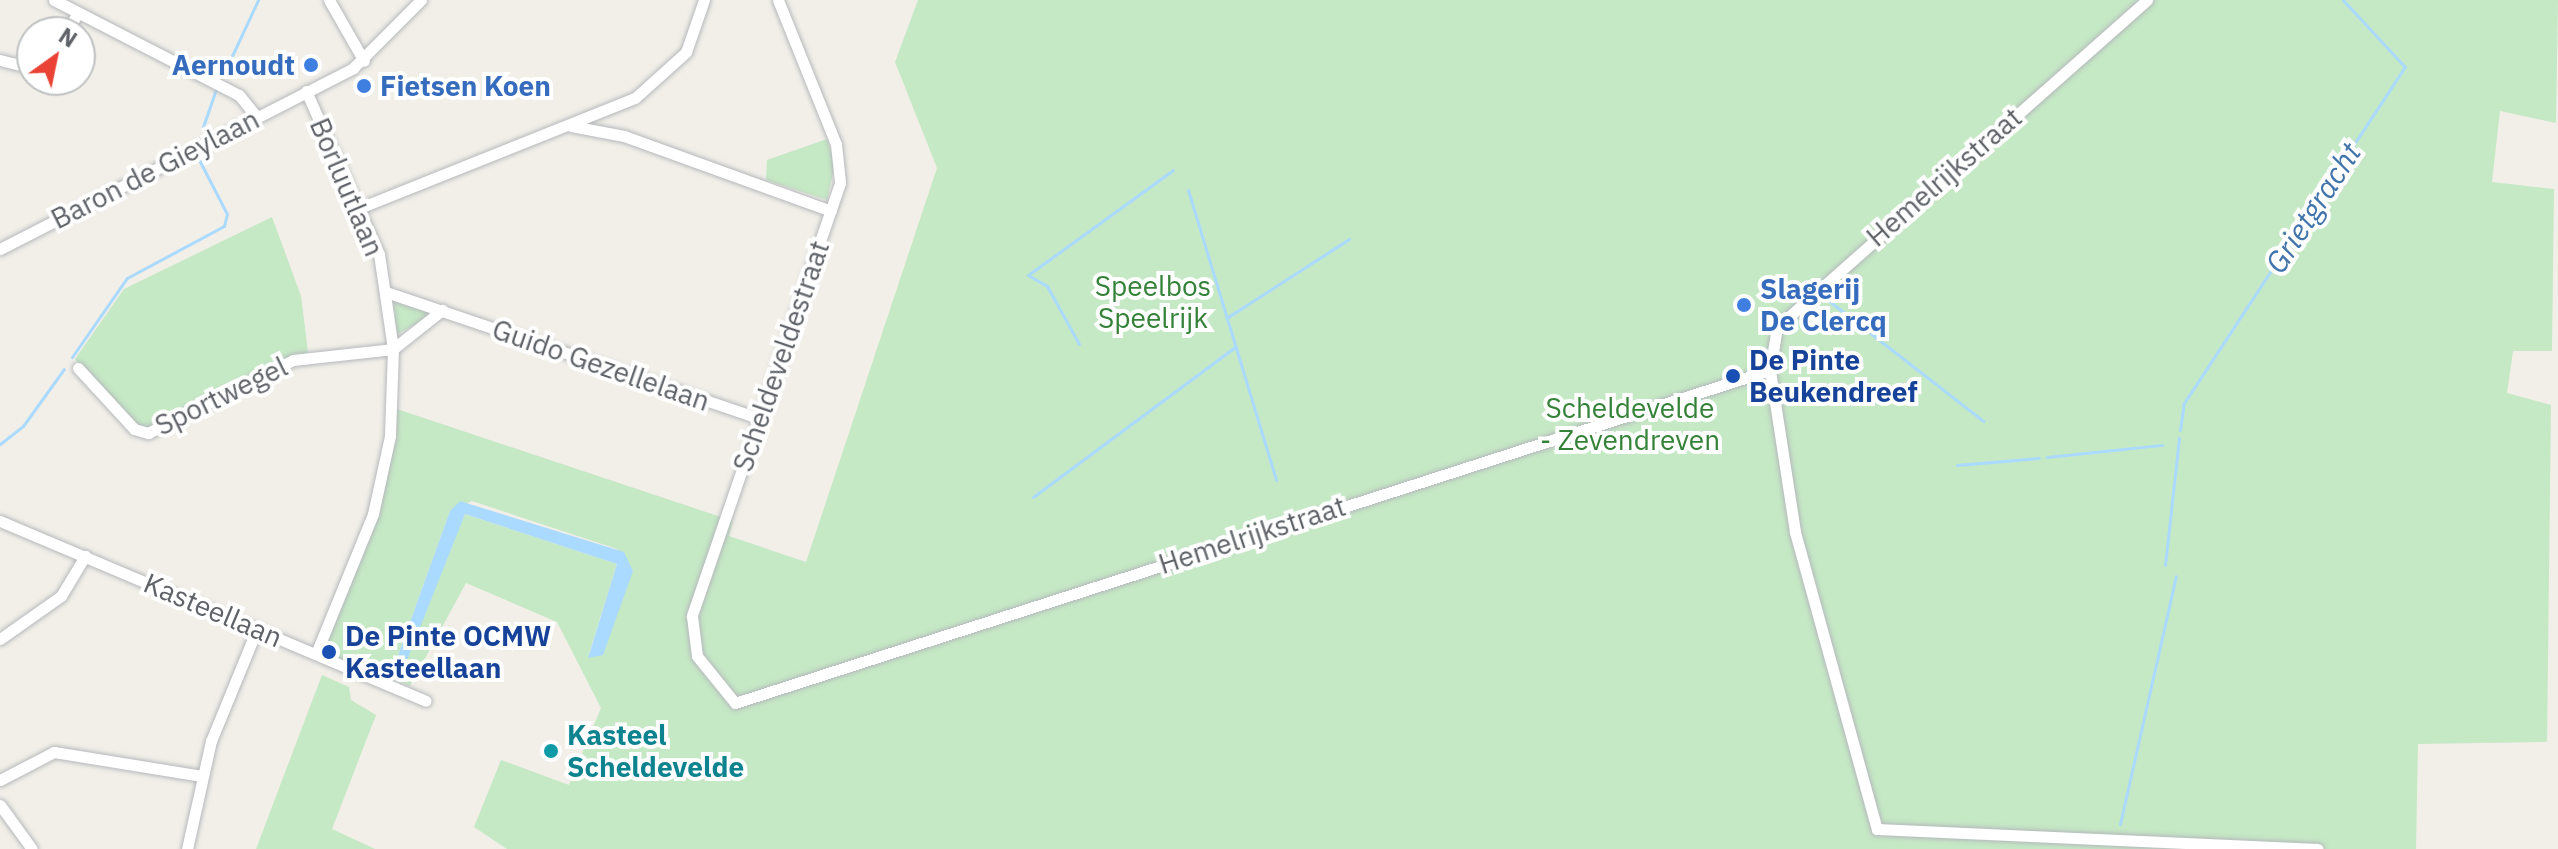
<!DOCTYPE html>
<html>
<head>
<meta charset="utf-8">
<style>
  body { margin:0 }
  #map { position:relative; width:2558px; height:849px; overflow:hidden; background:#f1efe8; font-family:"IBM Plex Sans",sans-serif }
  div>[style] { position:absolute }
  .green>* { inset:0; background:#c5e8c5 }
  .water>* { inset:0; background:#aadaff }
  .stream>* { height:3px; margin:-1.5px; padding:0 1.5px; transform-origin:1.5px; border-radius:1.5px; background:#aadaff }
  .roads { filter:drop-shadow(0 0 2px #b5b8bc) drop-shadow(0 0 2px #b5b8bc) }
  .minor>* { height:11px; margin:-5.5px; padding:0 5.5px; transform-origin:5.5px; border-radius:5.5px; background:#fff }
  .dots>* { width:22px; height:22px; translate:-50% -50%; box-sizing:border-box; border:4px solid #fff; border-radius:50% }
  span { translate:-50% -50%; white-space:nowrap; text-align:center; line-height:1.15; -webkit-text-stroke:8px #fff; paint-order:stroke }
  .shop-label { font-size:28px; color:#366cbe; font-weight:700 }
  .right { translate:-100% -50%; text-align:right }
  .left { translate:0 -50%; text-align:left }
  .street-label { font-size:28px; color:#5f6368 }
  .park-label { font-size:28px; color:#348238 }
  .transit-label { font-size:28px; color:#164399; font-weight:700 }
  .culture-label { font-size:28px; color:#0d838f; font-weight:700 }
  .water-label { font-size:30px; color:#4174aa; font-style:italic }
  .north { position:absolute; left:16px; top:16px; width:80px; height:80px; box-sizing:border-box; background:#fff; border:2px solid #bfc1c3; border-radius:50%; rotate:33deg; font-size:22px; font-weight:700; line-height:32px; text-align:center; color:#5f6368 }
  .north::after { content:''; display:block; margin:auto; width:28px; height:36px; background:#ea4335; clip-path:polygon(50% 0,100% 100%,50% 72%,0 100%) }
</style>
</head>
<body>
<div id="map">
  <div class="green">
    <div style="clip-path:polygon(evenodd,918px 0,2558px 0,2556px 123px,2500px 111px,2492px 182px,2554px 189px,2552px 351px,2513px 351px,2507px 393px,2551px 405px,2547px 742px,2418px 744px,2416px 849px,507px 849px,474px 827px,501px 760px,569px 785px,601px 708px,557px 622px,466px 583px,410px 686px,329px 655px,325px 646px,379px 510px,397px 409px,733px 521px,729px 536px,806px 562px,937px 168px,895px 62px,918px 0,472px 501px,617px 549px,633px 571px,588px 657px,617px 564px,465px 514px,395px 664px,450px 511px,472px 501px)"></div>
    <div style="clip-path:polygon(827px 139px,835px 165px,827px 200px,766px 180px,767px 160px)"></div>
    <div style="clip-path:polygon(272px 217px,301px 296px,308px 352px,149px 429px,131px 423px,75px 359px,124px 289px)"></div>
    <div style="clip-path:polygon(394px 302px,429px 311px,430px 316px,396px 335px)"></div>
    <div style="clip-path:polygon(322px 675px,349px 687px,351px 700px,376px 715px,332px 829px,375px 849px,256px 849px)"></div>
  </div>
  <div class="water">
    <div style="clip-path:polygon(460px 501px,624px 552px,633px 571px,603px 655px,588px 658px,617px 564px,465px 514px,404px 668px,395px 664px,450px 511px)"></div>
  </div>
  <div class="stream">
    <div style="left:224px;top:73px;width:81px;rotate:-65deg"></div>
    <div style="left:203px;top:127px;width:40px;rotate:-71.1deg"></div>
    <div style="left:1188px;top:190px;width:303px;rotate:73.1deg"></div>
    <div style="left:1824px;top:297px;width:202px;rotate:37.9deg"></div>
    <div style="left:1228px;top:317px;width:144px;rotate:-32.8deg"></div>
    <div style="left:1079px;top:344px;width:66px;rotate:-118.9deg"></div>
    <div style="left:1047px;top:286px;width:22px;rotate:-150deg"></div>
    <div style="left:1028px;top:275px;width:179px;rotate:-35.9deg"></div>
    <div style="left:72px;top:357px;width:96px;rotate:-55.2deg"></div>
    <div style="left:127px;top:278px;width:110px;rotate:-28.2deg"></div>
    <div style="left:224px;top:226px;width:12px;rotate:-76deg"></div>
    <div style="left:227px;top:214px;width:65px;rotate:-117.3deg"></div>
    <div style="left:2180px;top:430px;width:27px;rotate:-82deg"></div>
    <div style="left:2184px;top:403px;width:402px;rotate:-56.7deg"></div>
    <div style="left:2405px;top:67px;width:91px;rotate:-132.8deg"></div>
    <div style="left:0;top:444px;width:29px;rotate:-38deg"></div>
    <div style="left:23px;top:426px;width:70px;rotate:-54.3deg"></div>
    <div style="left:2047px;top:457px;width:116px;rotate:-6deg"></div>
    <div style="left:1957px;top:465px;width:82px;rotate:-4.9deg"></div>
    <div style="left:1033px;top:497px;width:252px;rotate:-36.6deg"></div>
    <div style="left:2165px;top:565px;width:128px;rotate:-83.7deg"></div>
    <div style="left:2120px;top:824px;width:254px;rotate:-77.3deg"></div>
  </div>
  <div class="roads">
    <div class="minor">
      <div style="left:54px;top:0;width:208px;rotate:27.2deg"></div>
      <div style="left:239px;top:95px;width:27px;rotate:51deg"></div>
      <div style="left:329px;top:0;width:70px;rotate:60.2deg"></div>
      <div style="left:778px;top:0;width:155px;rotate:68.1deg"></div>
      <div style="left:836px;top:144px;width:39px;rotate:84deg"></div>
      <div style="left:840px;top:183px;width:458px;rotate:108.9deg"></div>
      <div style="left:692px;top:616px;width:40px;rotate:82.9deg"></div>
      <div style="left:697px;top:656px;width:60px;rotate:51deg"></div>
      <div style="left:735px;top:703px;width:1087px;rotate:-17.84deg"></div>
      <div style="left:2147px;top:0;width:494px;rotate:138.5deg"></div>
      <div style="left:1777px;top:327px;width:44px;rotate:99.2deg"></div>
      <div style="left:1770px;top:370px;width:164px;rotate:81.2deg"></div>
      <div style="left:1795px;top:532px;width:308px;rotate:74.6deg"></div>
      <div style="left:1877px;top:829px;width:441px;rotate:2.6deg"></div>
      <div style="left:67px;top:32px;width:21px;rotate:-61deg"></div>
      <div style="left:0;top:60px;width:33px;rotate:14deg"></div>
      <div style="left:306px;top:91px;width:179px;rotate:65.9deg"></div>
      <div style="left:379px;top:254px;width:96px;rotate:81.6deg"></div>
      <div style="left:393px;top:349px;width:87px;rotate:92deg"></div>
      <div style="left:390px;top:436px;width:80px;rotate:102.3deg"></div>
      <div style="left:373px;top:514px;width:151px;rotate:112.2deg"></div>
      <div style="left:571px;top:126px;width:54px;rotate:10.7deg"></div>
      <div style="left:624px;top:136px;width:220px;rotate:19.9deg"></div>
      <div style="left:362px;top:207px;width:294px;rotate:-21.8deg"></div>
      <div style="left:635px;top:98px;width:69px;rotate:-42deg"></div>
      <div style="left:686px;top:52px;width:55px;rotate:-70.9deg"></div>
      <div style="left:0;top:249px;width:397px;rotate:-27.1deg"></div>
      <div style="left:353px;top:68px;width:96px;rotate:-45deg"></div>
      <div style="left:386px;top:292px;width:394px;rotate:18.7deg"></div>
      <div style="left:78px;top:368px;width:83px;rotate:47.4deg"></div>
      <div style="left:134px;top:429px;width:15px;rotate:16deg"></div>
      <div style="left:148px;top:433px;width:162px;rotate:-26.7deg"></div>
      <div style="left:293px;top:360px;width:101px;rotate:-6.3deg"></div>
      <div style="left:393px;top:349px;width:63px;rotate:-38.5deg"></div>
      <div style="left:0;top:521px;width:462px;rotate:22.9deg"></div>
      <div style="left:0;top:639px;width:75px;rotate:-35.2deg"></div>
      <div style="left:61px;top:596px;width:47px;rotate:-59deg"></div>
      <div style="left:0;top:780px;width:61px;rotate:-27.4deg"></div>
      <div style="left:54px;top:752px;width:150px;rotate:9.2deg"></div>
      <div style="left:0;top:805px;width:54px;rotate:54deg"></div>
      <div style="left:187px;top:849px;width:111px;rotate:-77.5deg"></div>
      <div style="left:211px;top:741px;width:121px;rotate:-67.7deg"></div>
    </div>
  </div>
  <div class="dots">
    <div style="left:311px;top:65px;background:#3f7fe0"></div>
    <div style="left:364px;top:86px;background:#3f7fe0"></div>
    <div style="left:1744px;top:305px;background:#3f7fe0"></div>
    <div style="left:1733px;top:376px;background:#1a4fb4"></div>
    <div style="left:329px;top:652px;background:#1a4fb4"></div>
    <div style="left:551px;top:751px;background:#0f9aa8"></div>
  </div>
  <div class="shop-label">
    <span class="right" style="left:295px;top:65px">Aernoudt</span>
    <span class="left" style="left:380px;top:86px">Fietsen Koen</span>
    <span class="left" style="left:1760px;top:305px">Slagerij<br>De Clercq</span>
  </div>
  <div class="street-label">
    <span style="left:155px;top:169px;rotate:-27deg">Baron de Gieylaan</span>
    <span style="left:1944px;top:177px;rotate:-41deg">Hemelrijkstraat</span>
    <span style="left:347px;top:187px;rotate:67deg">Borluutlaan</span>
    <span style="left:781px;top:356px;rotate:-71deg">Scheldeveldestraat</span>
    <span style="left:601px;top:365px;rotate:19deg">Guido Gezellelaan</span>
    <span style="left:221px;top:396px;rotate:-26deg">Sportwegel</span>
    <span style="left:1252px;top:535px;rotate:-18deg">Hemelrijkstraat</span>
    <span style="left:213px;top:610px;rotate:23deg">Kasteellaan</span>
  </div>
  <div class="park-label">
    <span style="left:1153px;top:302px">Speelbos<br>Speelrijk</span>
    <span style="left:1630px;top:424px">Scheldevelde<br>- Zevendreven</span>
  </div>
  <div class="transit-label">
    <span class="left" style="left:1749px;top:376px">De Pinte<br>Beukendreef</span>
    <span class="left" style="left:345px;top:652px">De Pinte OCMW<br>Kasteellaan</span>
  </div>
  <div class="culture-label">
    <span class="left" style="left:567px;top:751px">Kasteel<br>Scheldevelde</span>
  </div>
  <div class="water-label">
    <span style="left:2313px;top:208px;rotate:-57deg">Grietgracht</span>
  </div>
  <div class="north">N</div>
</div>
</body>
</html>
